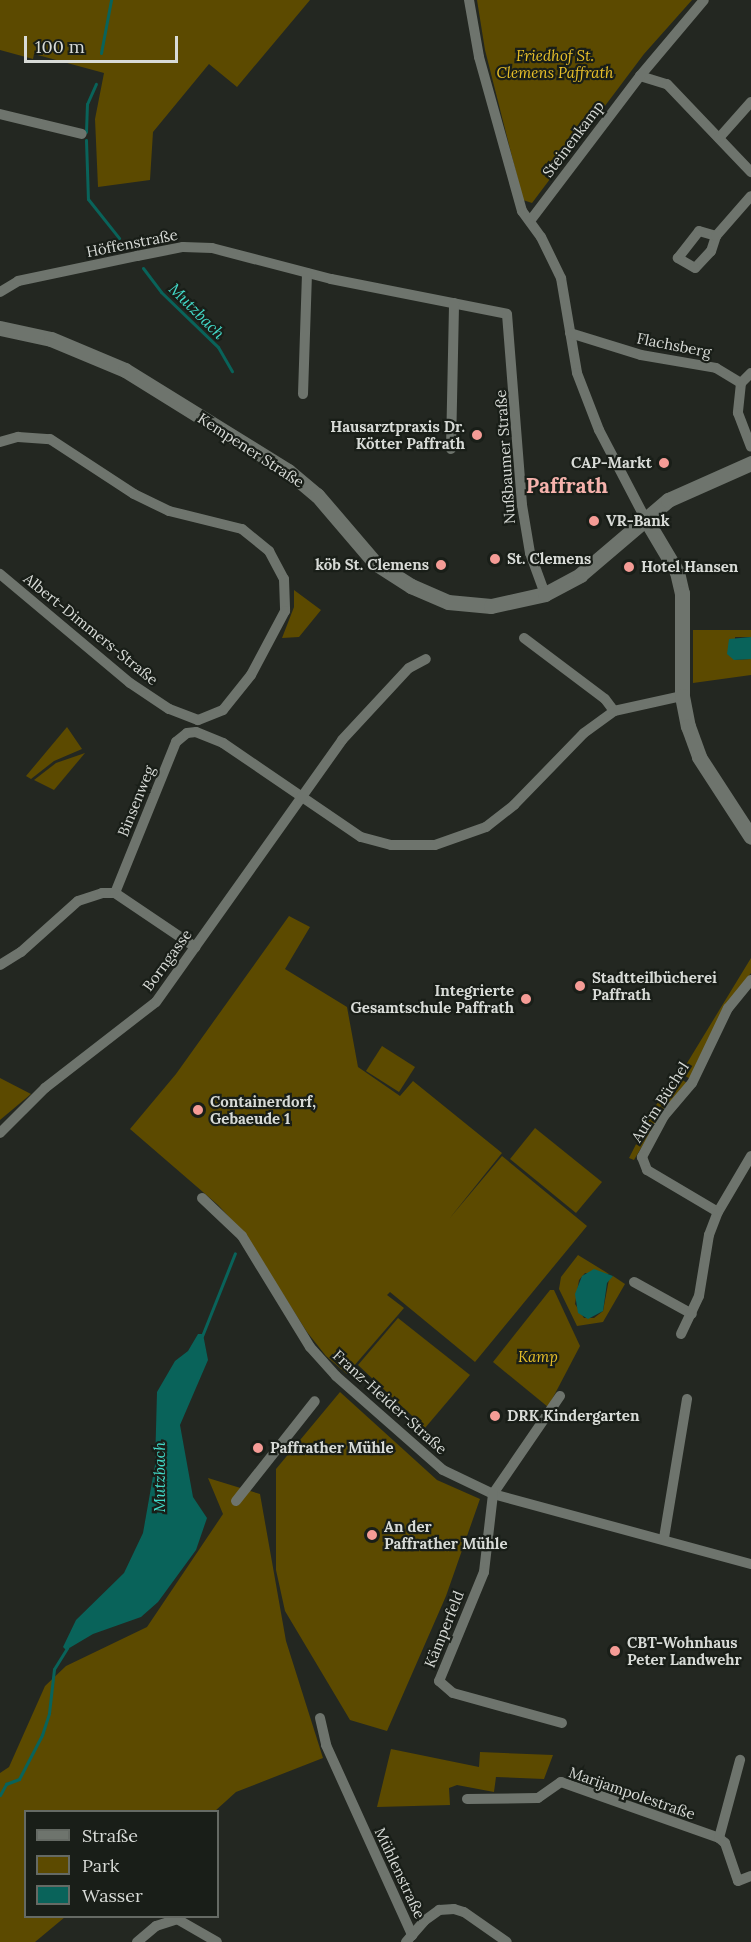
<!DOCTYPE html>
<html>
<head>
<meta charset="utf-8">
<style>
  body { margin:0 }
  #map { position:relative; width:751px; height:1942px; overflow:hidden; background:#232721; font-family:Lora,serif }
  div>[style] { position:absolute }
  .green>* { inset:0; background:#5c4a00 }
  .water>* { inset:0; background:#09635a }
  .stream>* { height:3px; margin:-1.5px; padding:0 1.5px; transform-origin:1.5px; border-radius:1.5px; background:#09635a }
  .minor>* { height:10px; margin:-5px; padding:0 5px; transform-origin:5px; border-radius:5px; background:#6e746d }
  .secondary>* { height:15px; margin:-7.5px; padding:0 7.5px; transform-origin:7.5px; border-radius:7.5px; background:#6e746d }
  .dots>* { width:16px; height:16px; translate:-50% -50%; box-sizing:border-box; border:3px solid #191e18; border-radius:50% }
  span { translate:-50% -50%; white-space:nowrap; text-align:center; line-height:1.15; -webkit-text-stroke:4.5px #191e18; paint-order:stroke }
  .park-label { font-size:15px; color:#e8c029; font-style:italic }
  .street-label { font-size:15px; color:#d8dbd7 }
  .poi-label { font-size:15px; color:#d8dbd7; font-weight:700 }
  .right { translate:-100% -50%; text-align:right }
  .left { translate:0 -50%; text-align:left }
  .water-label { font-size:16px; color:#42d9c8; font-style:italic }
  .district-label { font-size:21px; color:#f5b2ac; font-weight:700 }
  .legend { position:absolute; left:24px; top:1810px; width:195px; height:108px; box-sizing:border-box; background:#191e18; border:2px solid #656a64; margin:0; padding:8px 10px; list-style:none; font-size:18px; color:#d8dbd7 }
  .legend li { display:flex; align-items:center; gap:12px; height:30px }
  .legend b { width:30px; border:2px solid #656a64 }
  .scale { position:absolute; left:24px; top:36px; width:154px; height:27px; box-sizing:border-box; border:3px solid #d8dbd7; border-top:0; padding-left:8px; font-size:18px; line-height:21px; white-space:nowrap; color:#d8dbd7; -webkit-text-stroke:4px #191e18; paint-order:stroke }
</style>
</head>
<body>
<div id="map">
  <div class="green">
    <div style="clip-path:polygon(0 0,310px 0,237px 87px,209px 64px,153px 132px,150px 180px,98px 187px,95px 119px,104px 73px,34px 54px,33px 59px,0 50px)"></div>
    <div style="clip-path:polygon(477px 0,692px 0,644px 54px,532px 203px,523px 200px,485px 50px)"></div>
    <div style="clip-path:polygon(294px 590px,321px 610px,299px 637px,282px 638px,294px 607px)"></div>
    <div style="clip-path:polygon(693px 630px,751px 630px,751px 637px,735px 637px,734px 660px,751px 659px,751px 675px,693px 683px)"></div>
    <div style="clip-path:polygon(67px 727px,82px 749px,54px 761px,31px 779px,26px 776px)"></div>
    <div style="clip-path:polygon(85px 753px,54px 790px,34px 780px,56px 763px)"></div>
    <div style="clip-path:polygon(289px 916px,310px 927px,285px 969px,347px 1007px,358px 1067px,400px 1096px,413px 1081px,502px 1153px,449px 1219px,502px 1156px,587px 1226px,475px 1362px,390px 1292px,387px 1295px,404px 1308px,347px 1374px,326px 1356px,307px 1332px,244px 1233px,218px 1205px,130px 1129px,176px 1074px)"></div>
    <div style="clip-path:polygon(751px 958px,751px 973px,732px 997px,690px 1079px,681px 1073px)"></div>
    <div style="clip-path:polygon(382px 1046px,415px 1067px,399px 1092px,366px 1071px)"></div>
    <div style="clip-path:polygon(678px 1077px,687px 1083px,657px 1121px,634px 1160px,629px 1158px,656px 1105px)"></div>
    <div style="clip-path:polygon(0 1078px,31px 1094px,0 1120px)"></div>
    <div style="clip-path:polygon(535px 1128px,602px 1182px,576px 1213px,510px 1159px)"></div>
    <div style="clip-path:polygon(578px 1255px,609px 1274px,585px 1273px,579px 1280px,575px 1304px,584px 1318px,594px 1318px,603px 1311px,609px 1279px,613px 1276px,625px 1284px,603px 1322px,577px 1326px,559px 1289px,561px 1277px)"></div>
    <div style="clip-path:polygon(550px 1290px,554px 1290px,580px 1346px,548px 1407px,493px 1362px)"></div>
    <div style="clip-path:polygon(398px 1318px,470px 1375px,425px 1428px,358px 1365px)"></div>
    <div style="clip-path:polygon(340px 1392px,437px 1480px,480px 1499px,446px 1596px,387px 1731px,350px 1720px,285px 1611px,276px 1570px,276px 1469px)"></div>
    <div style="clip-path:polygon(208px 1478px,260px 1494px,286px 1641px,323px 1758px,236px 1792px,215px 1811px,26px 1812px,26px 1916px,65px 1917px,35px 1942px,0 1942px,0 1773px,9px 1767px,45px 1686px,66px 1666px,147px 1627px,223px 1514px)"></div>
    <div style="clip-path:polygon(391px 1749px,479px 1767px,480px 1752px,553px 1755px,544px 1779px,496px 1777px,494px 1792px,457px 1785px,449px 1788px,450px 1805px,377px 1807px)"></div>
  </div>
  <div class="water">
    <div style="clip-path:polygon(751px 637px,751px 659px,734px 660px,727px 654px,729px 639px)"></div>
    <div style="clip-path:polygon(594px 1269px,613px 1276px,607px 1283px,603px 1311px,588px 1319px,578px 1313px,575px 1294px,582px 1276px)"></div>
    <div style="clip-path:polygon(198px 1334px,203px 1334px,208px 1360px,180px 1425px,193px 1497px,207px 1518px,196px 1550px,158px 1602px,141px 1617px,93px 1634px,66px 1650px,63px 1647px,76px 1620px,124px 1573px,143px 1533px,155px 1465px,157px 1392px,175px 1361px,188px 1351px)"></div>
  </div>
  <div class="stream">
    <div style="left:101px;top:53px;width:54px;rotate:-79.3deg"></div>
    <div style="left:86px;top:132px;width:28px;rotate:-88deg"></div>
    <div style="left:87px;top:104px;width:22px;rotate:-66deg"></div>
    <div style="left:86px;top:140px;width:59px;rotate:88.1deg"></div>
    <div style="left:88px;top:199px;width:50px;rotate:51.5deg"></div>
    <div style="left:143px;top:268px;width:30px;rotate:53deg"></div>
    <div style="left:161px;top:292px;width:79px;rotate:44deg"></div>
    <div style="left:218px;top:347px;width:28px;rotate:60deg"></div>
    <div style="left:202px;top:1336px;width:89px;rotate:-68.3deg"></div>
    <div style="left:0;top:1795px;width:13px;rotate:-61deg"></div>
    <div style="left:6px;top:1784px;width:14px;rotate:-21deg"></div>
    <div style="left:19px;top:1779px;width:50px;rotate:-62.4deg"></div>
    <div style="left:42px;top:1735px;width:23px;rotate:-72deg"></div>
    <div style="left:49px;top:1713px;width:44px;rotate:-83.5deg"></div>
    <div style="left:54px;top:1669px;width:25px;rotate:-58deg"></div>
  </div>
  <div class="minor">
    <div style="left:469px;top:0;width:58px;rotate:80deg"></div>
    <div style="left:479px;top:57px;width:160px;rotate:74.4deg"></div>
    <div style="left:522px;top:211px;width:32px;rotate:54deg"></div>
    <div style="left:541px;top:237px;width:46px;rotate:64deg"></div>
    <div style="left:561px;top:278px;width:96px;rotate:80.4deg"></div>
    <div style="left:577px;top:373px;width:61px;rotate:68.9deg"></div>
    <div style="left:599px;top:430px;width:99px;rotate:62.4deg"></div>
    <div style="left:640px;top:76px;width:28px;rotate:17deg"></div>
    <div style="left:667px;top:84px;width:122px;rotate:46.3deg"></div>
    <div style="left:0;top:114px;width:84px;rotate:13.7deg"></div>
    <div style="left:719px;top:138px;width:48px;rotate:-48.4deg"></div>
    <div style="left:530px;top:221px;width:182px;rotate:-52.8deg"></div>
    <div style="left:640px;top:76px;width:99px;rotate:-49.9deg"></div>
    <div style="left:716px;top:236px;width:16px;rotate:108deg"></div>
    <div style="left:711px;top:251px;width:23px;rotate:133deg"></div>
    <div style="left:695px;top:268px;width:20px;rotate:-150deg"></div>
    <div style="left:678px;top:258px;width:34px;rotate:-52deg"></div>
    <div style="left:699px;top:231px;width:18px;rotate:16deg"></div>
    <div style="left:716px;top:236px;width:53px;rotate:-48.8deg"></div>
    <div style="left:0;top:292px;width:21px;rotate:-31deg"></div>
    <div style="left:18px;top:281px;width:122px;rotate:-11.9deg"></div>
    <div style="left:137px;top:256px;width:47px;rotate:-11.1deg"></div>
    <div style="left:183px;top:247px;width:29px;rotate:2deg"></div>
    <div style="left:212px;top:248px;width:123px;rotate:14.6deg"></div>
    <div style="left:331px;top:279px;width:179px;rotate:11.2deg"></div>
    <div style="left:507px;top:314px;width:192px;rotate:85.5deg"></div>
    <div style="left:522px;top:505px;width:49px;rotate:80.5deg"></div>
    <div style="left:530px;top:553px;width:44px;rotate:69.9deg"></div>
    <div style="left:570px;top:333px;width:74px;rotate:17.2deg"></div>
    <div style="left:641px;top:355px;width:76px;rotate:9.8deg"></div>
    <div style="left:716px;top:368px;width:29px;rotate:31deg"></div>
    <div style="left:741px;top:383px;width:30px;rotate:96deg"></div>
    <div style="left:738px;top:413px;width:36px;rotate:69deg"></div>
    <div style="left:741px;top:383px;width:14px;rotate:-45deg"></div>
    <div style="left:303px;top:394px;width:121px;rotate:-88.1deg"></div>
    <div style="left:0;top:442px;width:19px;rotate:-16deg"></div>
    <div style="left:18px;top:437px;width:32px;rotate:4deg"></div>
    <div style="left:50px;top:439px;width:100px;rotate:33.2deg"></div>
    <div style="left:134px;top:494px;width:39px;rotate:26deg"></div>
    <div style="left:169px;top:511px;width:75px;rotate:13.9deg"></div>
    <div style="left:242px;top:529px;width:35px;rotate:39deg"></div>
    <div style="left:269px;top:551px;width:32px;rotate:62deg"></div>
    <div style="left:284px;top:579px;width:32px;rotate:88deg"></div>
    <div style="left:285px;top:611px;width:72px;rotate:118deg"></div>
    <div style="left:251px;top:675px;width:45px;rotate:128.7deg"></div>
    <div style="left:223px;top:710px;width:27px;rotate:158deg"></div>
    <div style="left:198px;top:720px;width:31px;rotate:-159deg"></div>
    <div style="left:169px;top:709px;width:47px;rotate:-146.3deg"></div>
    <div style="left:130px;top:683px;width:170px;rotate:-140deg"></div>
    <div style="left:451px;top:449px;width:146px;rotate:-88.8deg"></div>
    <div style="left:524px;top:638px;width:101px;rotate:37deg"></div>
    <div style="left:605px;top:699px;width:15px;rotate:53deg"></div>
    <div style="left:115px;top:893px;width:163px;rotate:-68deg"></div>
    <div style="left:176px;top:742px;width:14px;rotate:-39deg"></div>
    <div style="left:187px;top:733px;width:9px;rotate:-6deg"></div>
    <div style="left:196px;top:732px;width:29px;rotate:22deg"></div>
    <div style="left:223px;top:743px;width:167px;rotate:34.3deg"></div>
    <div style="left:361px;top:837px;width:31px;rotate:15deg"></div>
    <div style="left:391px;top:845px;width:44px"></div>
    <div style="left:435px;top:845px;width:54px;rotate:-19.4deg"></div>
    <div style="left:486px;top:827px;width:36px;rotate:-38deg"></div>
    <div style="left:514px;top:805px;width:100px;rotate:-45.8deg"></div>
    <div style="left:584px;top:733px;width:37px;rotate:-36deg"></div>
    <div style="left:614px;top:711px;width:70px;rotate:-12.4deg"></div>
    <div style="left:0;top:965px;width:25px;rotate:-32deg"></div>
    <div style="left:21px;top:952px;width:76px;rotate:-41.8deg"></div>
    <div style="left:78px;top:901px;width:25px;rotate:-18deg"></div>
    <div style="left:102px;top:893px;width:13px"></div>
    <div style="left:115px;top:893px;width:97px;rotate:34deg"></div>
    <div style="left:751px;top:980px;width:36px;rotate:129deg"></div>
    <div style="left:728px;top:1008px;width:83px;rotate:115.6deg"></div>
    <div style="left:692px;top:1083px;width:43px;rotate:130.3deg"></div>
    <div style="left:664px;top:1116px;width:47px;rotate:118.2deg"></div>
    <div style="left:642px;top:1157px;width:14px;rotate:69deg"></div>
    <div style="left:647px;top:1170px;width:82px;rotate:30.6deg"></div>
    <div style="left:718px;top:1212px;width:65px;rotate:-59.5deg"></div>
    <div style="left:0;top:1133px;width:64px;rotate:-45deg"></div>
    <div style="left:45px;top:1088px;width:140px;rotate:-37.8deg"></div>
    <div style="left:156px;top:1002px;width:321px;rotate:-54.6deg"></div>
    <div style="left:342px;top:740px;width:98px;rotate:-47.1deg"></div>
    <div style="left:409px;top:668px;width:19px;rotate:-28deg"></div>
    <div style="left:202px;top:1198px;width:55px;rotate:43.5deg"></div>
    <div style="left:242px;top:1236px;width:130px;rotate:58.5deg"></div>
    <div style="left:310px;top:1347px;width:39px;rotate:48deg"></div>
    <div style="left:336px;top:1376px;width:142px;rotate:41.3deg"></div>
    <div style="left:443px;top:1470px;width:55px;rotate:25.6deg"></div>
    <div style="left:493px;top:1494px;width:267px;rotate:15.2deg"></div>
    <div style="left:634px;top:1282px;width:66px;rotate:28.9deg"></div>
    <div style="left:681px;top:1334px;width:42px;rotate:-64.7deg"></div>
    <div style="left:699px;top:1296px;width:62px;rotate:-80.7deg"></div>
    <div style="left:709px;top:1235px;width:25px;rotate:-69deg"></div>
    <div style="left:560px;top:1396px;width:119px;rotate:124.4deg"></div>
    <div style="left:493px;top:1494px;width:79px;rotate:96.6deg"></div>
    <div style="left:484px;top:1572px;width:118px;rotate:112.4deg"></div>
    <div style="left:439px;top:1681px;width:18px;rotate:41deg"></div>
    <div style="left:453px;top:1693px;width:113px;rotate:15.4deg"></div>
    <div style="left:236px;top:1501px;width:127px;rotate:-51.7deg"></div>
    <div style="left:664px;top:1538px;width:141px;rotate:-80.6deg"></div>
    <div style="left:320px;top:1718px;width:28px;rotate:77deg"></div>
    <div style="left:326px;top:1745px;width:209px;rotate:65.6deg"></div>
    <div style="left:467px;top:1799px;width:71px;rotate:-0.8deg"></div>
    <div style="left:538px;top:1798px;width:28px;rotate:-35deg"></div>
    <div style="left:561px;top:1782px;width:168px;rotate:19.5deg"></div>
    <div style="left:719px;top:1838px;width:8px;rotate:40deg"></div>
    <div style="left:725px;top:1843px;width:40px;rotate:71.1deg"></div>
    <div style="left:738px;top:1881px;width:14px;rotate:-21deg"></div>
    <div style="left:719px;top:1838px;width:81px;rotate:-74.9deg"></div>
    <div style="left:137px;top:1942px;width:25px;rotate:-40deg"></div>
    <div style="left:156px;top:1926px;width:22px;rotate:-18deg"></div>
    <div style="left:177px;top:1919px;width:46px;rotate:29.9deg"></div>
    <div style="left:406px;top:1942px;width:28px;rotate:-49deg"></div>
    <div style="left:424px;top:1921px;width:19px;rotate:-36deg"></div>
    <div style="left:439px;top:1910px;width:15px;rotate:-4deg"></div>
    <div style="left:454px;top:1909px;width:10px;rotate:17deg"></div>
    <div style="left:464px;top:1912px;width:52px;rotate:34.9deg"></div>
  </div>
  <div class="secondary">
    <div style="left:0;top:328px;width:52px;rotate:12.2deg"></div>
    <div style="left:51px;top:339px;width:80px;rotate:22.7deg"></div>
    <div style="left:125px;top:370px;width:192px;rotate:31.8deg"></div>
    <div style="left:288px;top:471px;width:38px;rotate:40deg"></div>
    <div style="left:317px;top:495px;width:89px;rotate:49.5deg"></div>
    <div style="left:375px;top:563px;width:43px;rotate:32.6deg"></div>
    <div style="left:411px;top:586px;width:40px;rotate:23.4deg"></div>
    <div style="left:448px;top:602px;width:43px;rotate:5.3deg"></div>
    <div style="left:491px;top:606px;width:55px;rotate:-12.5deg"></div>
    <div style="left:545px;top:594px;width:40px;rotate:-28deg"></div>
    <div style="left:580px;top:575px;width:116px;rotate:-40.4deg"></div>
    <div style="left:668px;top:500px;width:91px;rotate:-24deg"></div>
    <div style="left:645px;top:518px;width:63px;rotate:59.3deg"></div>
    <div style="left:677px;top:572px;width:22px;rotate:77deg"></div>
    <div style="left:682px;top:593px;width:103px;rotate:90deg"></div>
    <div style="left:682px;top:696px;width:31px;rotate:79deg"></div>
    <div style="left:688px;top:726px;width:33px;rotate:70deg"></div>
    <div style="left:699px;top:757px;width:95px;rotate:57deg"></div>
  </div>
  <div class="dots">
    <div style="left:477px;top:435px;background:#f59c96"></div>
    <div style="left:664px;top:463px;background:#f59c96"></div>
    <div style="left:594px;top:521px;background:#f59c96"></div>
    <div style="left:495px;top:559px;background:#f59c96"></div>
    <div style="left:441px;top:565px;background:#f59c96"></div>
    <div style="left:629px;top:567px;background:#f59c96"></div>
    <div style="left:580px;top:986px;background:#f59c96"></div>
    <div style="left:526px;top:999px;background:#f59c96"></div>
    <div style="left:198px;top:1110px;background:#f59c96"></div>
    <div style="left:495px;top:1416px;background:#f59c96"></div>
    <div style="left:258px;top:1448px;background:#f59c96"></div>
    <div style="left:372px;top:1535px;background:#f59c96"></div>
    <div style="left:615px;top:1651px;background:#f59c96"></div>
  </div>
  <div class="park-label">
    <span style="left:555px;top:64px">Friedhof St.<br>Clemens Paffrath</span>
    <span style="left:538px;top:1357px">Kamp</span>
  </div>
  <div class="street-label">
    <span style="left:573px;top:139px;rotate:-53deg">Steinenkamp</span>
    <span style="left:132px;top:243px;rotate:-11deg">Höffenstraße</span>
    <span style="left:674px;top:345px;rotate:11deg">Flachsberg</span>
    <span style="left:251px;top:450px;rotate:33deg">Kempener Straße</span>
    <span style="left:505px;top:457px;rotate:-94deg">Nußbaumer Straße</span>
    <span style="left:91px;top:629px;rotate:39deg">Albert-Dimmers-Straße</span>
    <span style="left:136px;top:801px;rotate:-68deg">Binsenweg</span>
    <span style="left:167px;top:960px;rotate:-54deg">Borngasse</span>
    <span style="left:660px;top:1102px;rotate:-57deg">Auf'm Büchel</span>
    <span style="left:390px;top:1402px;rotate:42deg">Franz-Heider-Straße</span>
    <span style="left:444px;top:1629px;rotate:-68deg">Kämperfeld</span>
    <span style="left:632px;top:1793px;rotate:19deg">Marijampolestraße</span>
    <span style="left:400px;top:1873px;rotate:65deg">Mühlenstraße</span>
  </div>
  <div class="poi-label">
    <span class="right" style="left:465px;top:435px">Hausarztpraxis Dr.<br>Kötter Paffrath</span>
    <span class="right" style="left:652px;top:463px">CAP-Markt</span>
    <span class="left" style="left:606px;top:521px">VR-Bank</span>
    <span class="left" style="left:507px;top:559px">St. Clemens</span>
    <span class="right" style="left:429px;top:565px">köb St. Clemens</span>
    <span class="left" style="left:641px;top:567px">Hotel Hansen</span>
    <span class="left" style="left:592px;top:986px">Stadtteilbücherei<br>Paffrath</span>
    <span class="right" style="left:514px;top:999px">Integrierte<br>Gesamtschule Paffrath</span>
    <span class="left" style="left:210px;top:1110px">Containerdorf,<br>Gebaeude 1</span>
    <span class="left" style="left:507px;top:1416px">DRK Kindergarten</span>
    <span class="left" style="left:270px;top:1448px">Paffrather Mühle</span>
    <span class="left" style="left:384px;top:1535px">An der<br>Paffrather Mühle</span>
    <span class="left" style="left:627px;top:1651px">CBT-Wohnhaus<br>Peter Landwehr</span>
  </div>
  <div class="water-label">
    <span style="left:197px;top:311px;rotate:45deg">Mutzbach</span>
    <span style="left:159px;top:1477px;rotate:-90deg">Mutzbach</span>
  </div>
  <div class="district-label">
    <span style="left:567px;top:486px">Paffrath</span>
  </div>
  <ul class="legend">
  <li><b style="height:8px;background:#6e746d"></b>Straße</li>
  <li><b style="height:16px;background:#5c4a00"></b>Park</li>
  <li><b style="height:16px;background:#09635a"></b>Wasser</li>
  </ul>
  <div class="scale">100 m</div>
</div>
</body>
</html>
